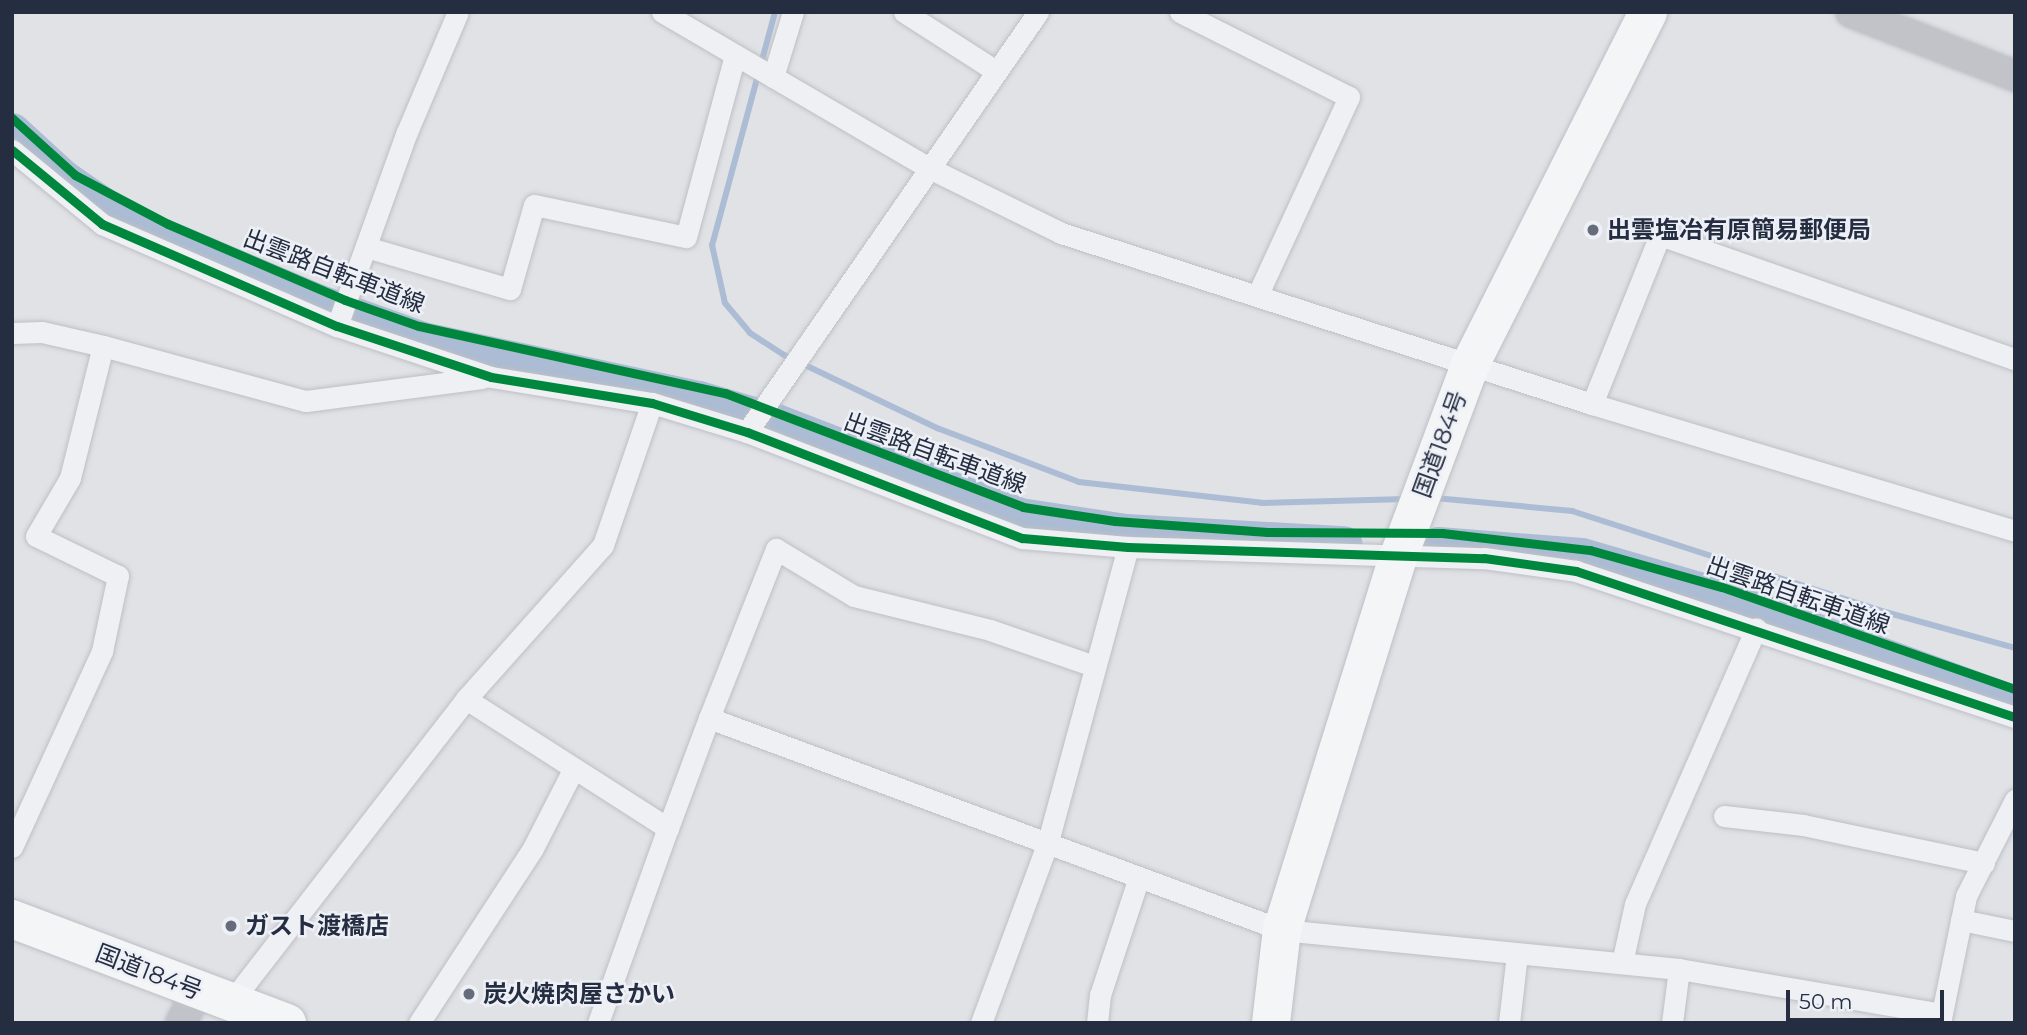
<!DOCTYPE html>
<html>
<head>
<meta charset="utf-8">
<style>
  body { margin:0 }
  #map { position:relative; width:2027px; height:1035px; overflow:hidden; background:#e0e2e6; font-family:Montserrat,"Noto Sans JP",sans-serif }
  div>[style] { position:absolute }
  .stream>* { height:6px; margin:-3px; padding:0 3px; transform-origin:3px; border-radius:3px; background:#abbcd4 }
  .river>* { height:38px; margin:-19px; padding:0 19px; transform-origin:19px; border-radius:19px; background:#abbcd4 }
  .roads { filter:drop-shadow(0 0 2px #bdbfc4) drop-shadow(0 0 2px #bdbfc4) }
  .street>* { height:21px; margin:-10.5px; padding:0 10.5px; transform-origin:10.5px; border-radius:10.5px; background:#eff0f3 }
  .secondary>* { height:30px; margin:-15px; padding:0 15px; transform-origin:15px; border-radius:15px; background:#c1c3c9 }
  .highway>* { height:38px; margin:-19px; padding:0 19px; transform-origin:19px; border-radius:19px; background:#f4f5f6 }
  .cycleway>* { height:9px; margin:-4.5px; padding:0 4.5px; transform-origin:4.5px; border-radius:4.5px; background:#00873e }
  .dots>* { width:19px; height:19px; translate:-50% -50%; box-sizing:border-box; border:4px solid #edf0f6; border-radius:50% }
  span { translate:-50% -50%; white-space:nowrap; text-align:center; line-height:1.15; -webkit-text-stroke:5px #edf0f6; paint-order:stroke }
  .poi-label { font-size:24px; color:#252d41; font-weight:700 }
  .left { translate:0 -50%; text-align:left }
  .street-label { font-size:24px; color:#252d41 }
  .frame { position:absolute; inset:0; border:14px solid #252d41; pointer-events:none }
  .scale { position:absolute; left:1786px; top:990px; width:158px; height:32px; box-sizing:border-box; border:4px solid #252d41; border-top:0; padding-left:9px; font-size:21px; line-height:24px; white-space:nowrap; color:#252d41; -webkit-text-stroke:5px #edf0f6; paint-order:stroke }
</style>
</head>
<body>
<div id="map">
  <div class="stream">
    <div style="left:775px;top:12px;width:241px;rotate:105.1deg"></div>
    <div style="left:712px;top:245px;width:59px;rotate:77.4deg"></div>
    <div style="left:725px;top:303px;width:39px;rotate:50deg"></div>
    <div style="left:750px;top:333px;width:40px;rotate:32.9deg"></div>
    <div style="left:784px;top:355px;width:170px;rotate:25.5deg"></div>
    <div style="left:937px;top:428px;width:152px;rotate:20.8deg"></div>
    <div style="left:1079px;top:482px;width:184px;rotate:6.5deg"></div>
    <div style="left:1262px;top:503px;width:144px;rotate:-1.6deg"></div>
    <div style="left:1435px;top:498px;width:138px;rotate:5.4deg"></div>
    <div style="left:1572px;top:511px;width:322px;rotate:17.9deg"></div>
    <div style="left:1878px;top:610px;width:142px;rotate:15.5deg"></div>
  </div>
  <div class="river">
    <div style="left:12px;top:132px;width:68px;rotate:42.6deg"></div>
    <div style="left:62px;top:178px;width:75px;rotate:34.7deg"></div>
    <div style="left:124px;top:221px;width:210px;rotate:23deg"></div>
    <div style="left:317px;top:303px;width:113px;rotate:19.7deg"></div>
    <div style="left:423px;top:341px;width:282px;rotate:12.1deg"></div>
    <div style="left:699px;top:400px;width:78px;rotate:16.3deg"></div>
    <div style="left:774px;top:422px;width:264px;rotate:21.1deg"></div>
    <div style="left:1020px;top:517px;width:107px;rotate:8.6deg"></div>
    <div style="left:1126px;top:533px;width:218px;rotate:3.2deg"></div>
    <div style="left:1438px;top:546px;width:144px;rotate:4.4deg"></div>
    <div style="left:1582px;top:557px;width:136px;rotate:16.2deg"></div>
    <div style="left:1713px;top:595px;width:321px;rotate:20deg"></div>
  </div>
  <div class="roads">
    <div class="street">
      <div style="left:662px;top:12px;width:309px;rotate:30.3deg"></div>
      <div style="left:929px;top:168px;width:147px;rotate:26.2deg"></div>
      <div style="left:1061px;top:233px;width:558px;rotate:17.85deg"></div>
      <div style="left:1592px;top:404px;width:442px;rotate:16.7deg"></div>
      <div style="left:904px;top:12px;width:109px;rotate:32.7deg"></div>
      <div style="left:1180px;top:12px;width:189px;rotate:26.7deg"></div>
      <div style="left:1349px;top:97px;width:219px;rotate:114.8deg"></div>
      <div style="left:773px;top:77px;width:68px;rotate:-72.9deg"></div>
      <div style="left:12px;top:150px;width:117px;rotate:39.4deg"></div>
      <div style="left:102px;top:224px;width:256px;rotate:23.5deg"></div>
      <div style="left:337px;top:326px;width:162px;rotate:18.3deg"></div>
      <div style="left:491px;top:377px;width:163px;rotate:9.2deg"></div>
      <div style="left:652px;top:403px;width:99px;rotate:17deg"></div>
      <div style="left:747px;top:432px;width:295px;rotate:21.1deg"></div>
      <div style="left:1022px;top:538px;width:106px;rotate:4.9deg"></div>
      <div style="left:1128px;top:547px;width:356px;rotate:1.8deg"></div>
      <div style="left:1484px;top:558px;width:93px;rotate:8deg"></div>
      <div style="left:1576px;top:571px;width:463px;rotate:18.4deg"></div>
      <div style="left:366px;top:247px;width:150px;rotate:16.3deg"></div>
      <div style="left:510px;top:289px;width:87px;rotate:-74.1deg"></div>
      <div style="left:534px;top:205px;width:155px;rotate:11.9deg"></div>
      <div style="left:686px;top:237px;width:188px;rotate:-74.9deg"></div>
      <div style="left:337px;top:326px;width:206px;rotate:-70.2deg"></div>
      <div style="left:407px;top:132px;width:130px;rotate:-67deg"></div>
      <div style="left:12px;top:333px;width:30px;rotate:-2deg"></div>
      <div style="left:42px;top:332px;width:63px;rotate:12.9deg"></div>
      <div style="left:103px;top:346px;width:210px;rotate:15.2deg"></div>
      <div style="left:306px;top:401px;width:177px;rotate:-7.4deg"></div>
      <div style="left:1592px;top:404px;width:182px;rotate:-68.1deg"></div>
      <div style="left:1660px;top:235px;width:376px;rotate:19.3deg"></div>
      <div style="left:747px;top:432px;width:511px;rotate:-55.28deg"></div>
      <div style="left:466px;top:699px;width:240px;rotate:32.6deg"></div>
      <div style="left:668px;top:828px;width:117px;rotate:-69.6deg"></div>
      <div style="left:709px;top:718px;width:611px;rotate:20.3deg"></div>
      <div style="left:1282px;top:930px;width:399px;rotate:5.6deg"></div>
      <div style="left:1679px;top:969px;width:266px;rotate:9.7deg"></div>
      <div style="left:709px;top:718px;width:182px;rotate:-68.4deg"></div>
      <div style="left:776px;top:549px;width:91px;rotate:31.1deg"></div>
      <div style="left:854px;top:596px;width:140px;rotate:14deg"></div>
      <div style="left:990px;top:630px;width:110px;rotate:19.1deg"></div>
      <div style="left:1724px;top:816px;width:80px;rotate:6.5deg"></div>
      <div style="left:1803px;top:825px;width:185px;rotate:11.9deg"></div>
      <div style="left:12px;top:847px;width:216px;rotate:-65.3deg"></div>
      <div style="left:102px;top:651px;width:77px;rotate:-78deg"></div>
      <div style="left:118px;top:576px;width:91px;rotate:-154deg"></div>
      <div style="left:36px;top:536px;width:67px;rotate:-59.6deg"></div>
      <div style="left:70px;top:478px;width:136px;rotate:-76deg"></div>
      <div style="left:1961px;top:920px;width:55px;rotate:11.5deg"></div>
      <div style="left:1622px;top:963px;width:60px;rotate:-77.6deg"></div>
      <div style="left:1635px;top:904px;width:301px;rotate:-66.3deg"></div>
      <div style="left:231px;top:1002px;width:383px;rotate:-52.2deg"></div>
      <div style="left:466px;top:699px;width:206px;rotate:-48.3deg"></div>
      <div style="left:603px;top:545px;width:150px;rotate:-71deg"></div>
      <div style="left:419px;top:1023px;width:209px;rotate:-56.9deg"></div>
      <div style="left:533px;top:848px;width:88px;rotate:-62.9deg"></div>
      <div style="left:598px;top:1023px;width:207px;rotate:-70.3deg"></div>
      <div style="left:981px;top:1023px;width:190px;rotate:-69.7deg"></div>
      <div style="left:1047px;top:845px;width:309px;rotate:-74.8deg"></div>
      <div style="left:1097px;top:1023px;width:28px;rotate:-84deg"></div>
      <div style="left:1100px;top:995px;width:124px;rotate:-71.7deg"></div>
      <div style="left:1509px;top:1023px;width:69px;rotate:-83.4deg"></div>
      <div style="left:1672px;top:1023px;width:54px;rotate:-82.6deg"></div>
      <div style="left:1940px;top:1023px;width:130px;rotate:-78.4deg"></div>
      <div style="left:1966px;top:896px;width:108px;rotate:-63deg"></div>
    </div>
    <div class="secondary">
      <div style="left:1851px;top:12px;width:176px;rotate:21.3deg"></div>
      <div style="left:181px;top:1023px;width:36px;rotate:-63deg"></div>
    </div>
    <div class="highway">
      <div style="left:12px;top:919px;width:294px;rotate:20.7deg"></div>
      <div style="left:1271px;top:1023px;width:94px;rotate:-83.3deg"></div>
      <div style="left:1282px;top:930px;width:390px;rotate:-72.7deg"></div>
      <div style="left:1398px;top:558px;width:208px;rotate:-69.5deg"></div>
      <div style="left:1471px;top:363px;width:393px;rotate:-63.2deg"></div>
    </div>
  </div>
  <div class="cycleway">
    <div style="left:12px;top:118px;width:85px;rotate:42.1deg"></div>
    <div style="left:75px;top:175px;width:105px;rotate:27.8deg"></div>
    <div style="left:168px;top:224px;width:193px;rotate:23.2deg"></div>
    <div style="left:345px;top:300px;width:78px;rotate:19.4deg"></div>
    <div style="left:419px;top:326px;width:313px;rotate:12.4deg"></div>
    <div style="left:725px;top:393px;width:319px;rotate:20.9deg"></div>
    <div style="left:1023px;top:507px;width:93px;rotate:8.7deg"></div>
    <div style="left:1115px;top:521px;width:153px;rotate:4.1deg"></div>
    <div style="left:1268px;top:532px;width:174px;rotate:0.3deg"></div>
    <div style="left:1442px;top:533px;width:149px;rotate:6.6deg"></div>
    <div style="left:1590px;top:550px;width:137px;rotate:15.7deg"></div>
    <div style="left:1722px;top:587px;width:310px;rotate:19.2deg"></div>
    <div style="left:12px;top:150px;width:117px;rotate:39.4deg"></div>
    <div style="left:102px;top:224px;width:256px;rotate:23.5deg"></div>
    <div style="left:337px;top:326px;width:162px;rotate:18.3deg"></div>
    <div style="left:491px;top:377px;width:163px;rotate:9.2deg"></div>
    <div style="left:652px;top:403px;width:99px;rotate:17deg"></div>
    <div style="left:747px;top:432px;width:295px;rotate:21.1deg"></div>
    <div style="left:1022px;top:538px;width:106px;rotate:4.9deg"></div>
    <div style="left:1128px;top:547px;width:356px;rotate:1.8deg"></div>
    <div style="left:1484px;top:558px;width:93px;rotate:8deg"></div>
    <div style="left:1576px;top:571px;width:463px;rotate:18.4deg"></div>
  </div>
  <div class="dots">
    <div style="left:1593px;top:230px;background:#666c7b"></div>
    <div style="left:231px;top:926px;background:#666c7b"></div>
    <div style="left:469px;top:994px;background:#666c7b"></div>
  </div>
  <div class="poi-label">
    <span class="left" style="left:1607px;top:230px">出雲塩冶有原簡易郵便局</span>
    <span class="left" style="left:245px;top:926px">ガスト渡橋店</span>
    <span class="left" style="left:483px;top:994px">炭火焼肉屋さかい</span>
  </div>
  <div class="street-label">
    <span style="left:334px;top:271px;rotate:21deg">出雲路自転車道線</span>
    <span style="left:1440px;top:444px;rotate:-70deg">国道184号</span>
    <span style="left:935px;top:453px;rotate:20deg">出雲路自転車道線</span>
    <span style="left:1798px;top:595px;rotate:19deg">出雲路自転車道線</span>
    <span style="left:149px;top:972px;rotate:21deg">国道184号</span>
  </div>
  <div class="frame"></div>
  <div class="scale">50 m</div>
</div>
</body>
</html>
